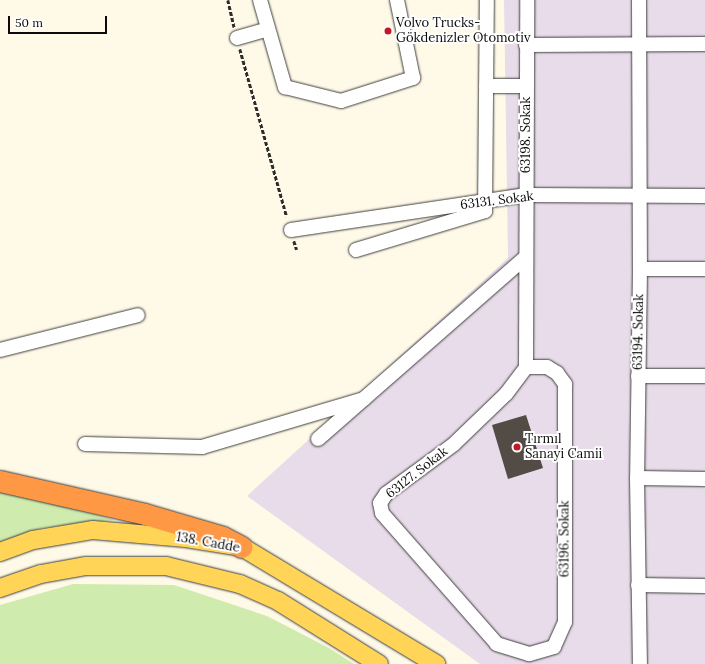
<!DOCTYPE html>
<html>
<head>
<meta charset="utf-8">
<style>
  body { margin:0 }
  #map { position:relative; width:705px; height:664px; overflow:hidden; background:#fffae7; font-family:Lora,serif }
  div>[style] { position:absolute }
  .industrial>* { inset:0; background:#e9dcea }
  .green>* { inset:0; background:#cfecae }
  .building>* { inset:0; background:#534b45 }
  .path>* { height:2.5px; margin-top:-1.25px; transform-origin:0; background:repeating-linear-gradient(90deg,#2c2c2c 0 4px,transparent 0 6px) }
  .roads { filter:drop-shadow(0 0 1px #3d3d3d) drop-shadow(0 0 1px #3d3d3d) }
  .minor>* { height:14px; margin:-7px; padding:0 7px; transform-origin:7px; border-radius:7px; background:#fff }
  .major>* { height:18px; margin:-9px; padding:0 9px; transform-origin:9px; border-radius:9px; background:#ffd457 }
  .highway>* { height:21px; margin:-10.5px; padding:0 10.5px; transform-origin:10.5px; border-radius:10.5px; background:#ff9845 }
  .dots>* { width:11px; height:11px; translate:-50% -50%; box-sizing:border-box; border:2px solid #fff; border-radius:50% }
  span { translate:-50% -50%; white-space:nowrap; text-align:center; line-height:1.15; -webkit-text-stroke:4px #fff; paint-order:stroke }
  .poi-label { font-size:13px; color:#0a0a0a }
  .left { translate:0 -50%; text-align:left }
  .street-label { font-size:13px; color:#0a0a0a }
  .scale { position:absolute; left:8px; top:16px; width:99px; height:18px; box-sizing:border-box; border:2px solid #0a0a0a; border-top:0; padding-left:5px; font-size:12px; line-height:14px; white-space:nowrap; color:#0a0a0a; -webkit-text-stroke:3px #fff; paint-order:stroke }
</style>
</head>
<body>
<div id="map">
  <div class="industrial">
    <div style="clip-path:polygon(504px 0,705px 0,705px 664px,480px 664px,247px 496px,508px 258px)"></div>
  </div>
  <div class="green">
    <div style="clip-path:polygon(0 492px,62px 504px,114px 520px,42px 528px,0 543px)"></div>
    <div style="clip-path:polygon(73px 584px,174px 585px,267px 616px,329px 648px,354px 664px,0 664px,0 605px)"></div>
  </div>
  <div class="building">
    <div style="clip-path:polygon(526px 415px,543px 468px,508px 479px,492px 425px)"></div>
  </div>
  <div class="path">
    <div style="left:228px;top:0;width:28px;rotate:77deg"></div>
    <div style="left:240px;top:49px;width:174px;rotate:74.4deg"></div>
    <div style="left:294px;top:241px;width:9px;rotate:72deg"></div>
  </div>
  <div class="roads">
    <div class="minor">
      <div style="left:260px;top:0;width:91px;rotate:74deg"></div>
      <div style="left:285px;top:87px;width:58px;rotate:14deg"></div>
      <div style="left:341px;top:101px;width:76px;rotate:-17.7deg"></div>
      <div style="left:413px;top:78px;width:80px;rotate:-101.6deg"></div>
      <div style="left:639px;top:0;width:269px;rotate:89.8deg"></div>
      <div style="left:640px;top:269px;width:209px;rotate:90.8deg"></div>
      <div style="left:637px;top:478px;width:186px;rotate:89.1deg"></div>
      <div style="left:237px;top:38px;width:32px;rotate:-16deg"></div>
      <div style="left:526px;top:45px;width:179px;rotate:-0.3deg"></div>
      <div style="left:486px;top:86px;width:40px"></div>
      <div style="left:291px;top:230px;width:238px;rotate:-8.5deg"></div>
      <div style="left:526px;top:195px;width:179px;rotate:0.3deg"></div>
      <div style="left:356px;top:250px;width:135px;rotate:-16.8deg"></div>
      <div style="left:485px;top:211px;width:211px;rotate:-89.5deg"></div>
      <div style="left:640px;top:269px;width:65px"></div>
      <div style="left:0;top:350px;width:142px;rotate:-14.2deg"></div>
      <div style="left:526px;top:367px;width:21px"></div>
      <div style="left:547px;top:367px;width:12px;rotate:31deg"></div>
      <div style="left:557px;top:373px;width:14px;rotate:54deg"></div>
      <div style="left:565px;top:384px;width:238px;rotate:90deg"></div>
      <div style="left:565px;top:622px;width:27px;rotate:114deg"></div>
      <div style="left:554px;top:647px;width:26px;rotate:164deg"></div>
      <div style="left:529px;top:654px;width:34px;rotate:-163deg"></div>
      <div style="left:497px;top:644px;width:174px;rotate:-131.3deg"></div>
      <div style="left:382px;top:513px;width:10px;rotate:-101deg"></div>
      <div style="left:380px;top:503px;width:11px;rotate:-56deg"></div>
      <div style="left:386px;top:494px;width:84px;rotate:-36.3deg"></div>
      <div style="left:454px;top:444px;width:72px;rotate:-43.9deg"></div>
      <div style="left:506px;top:394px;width:34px;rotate:-53deg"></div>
      <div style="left:526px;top:367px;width:367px;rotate:-89.8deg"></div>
      <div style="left:638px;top:376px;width:67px"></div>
      <div style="left:318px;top:439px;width:276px;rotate:-41.2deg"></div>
      <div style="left:85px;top:444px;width:117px;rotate:1.5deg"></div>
      <div style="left:202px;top:447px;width:169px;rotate:-16.5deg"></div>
      <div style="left:637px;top:478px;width:68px;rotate:0.8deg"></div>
      <div style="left:638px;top:585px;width:67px;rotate:0.9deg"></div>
    </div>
    <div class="major">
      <div style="left:0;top:552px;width:35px;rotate:-20deg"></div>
      <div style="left:33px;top:540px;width:61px;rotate:-9.5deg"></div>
      <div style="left:93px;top:530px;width:93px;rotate:4.9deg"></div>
      <div style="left:186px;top:538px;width:57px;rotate:9.1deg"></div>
      <div style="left:242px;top:547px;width:227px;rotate:31.1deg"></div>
      <div style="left:0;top:588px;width:43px;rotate:-18.9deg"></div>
      <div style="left:41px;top:574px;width:46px;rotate:-10.1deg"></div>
      <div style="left:86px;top:566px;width:80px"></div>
      <div style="left:166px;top:566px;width:76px;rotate:13.7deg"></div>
      <div style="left:240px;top:584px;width:42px;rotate:24.1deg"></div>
      <div style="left:278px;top:601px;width:119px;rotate:32deg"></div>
    </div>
    <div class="highway">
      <div style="left:0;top:481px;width:149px;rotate:12.8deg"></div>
      <div style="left:145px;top:514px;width:81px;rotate:16.4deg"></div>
      <div style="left:223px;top:537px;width:21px;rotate:28deg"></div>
    </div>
  </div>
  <div class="dots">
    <div style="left:388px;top:31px;background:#c41822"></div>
    <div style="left:517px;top:447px;background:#c41822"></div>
  </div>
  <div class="poi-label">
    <span class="left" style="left:396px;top:31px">Volvo Trucks-<br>Gökdenizler Otomotiv</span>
    <span class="left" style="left:525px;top:447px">Tırmıl<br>Sanayi Camii</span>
  </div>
  <div class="street-label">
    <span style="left:526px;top:135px;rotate:-90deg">63198. Sokak</span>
    <span style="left:497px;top:201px;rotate:-7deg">63131. Sokak</span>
    <span style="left:639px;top:332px;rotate:-89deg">63194. Sokak</span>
    <span style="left:417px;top:473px;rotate:-38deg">63127. Sokak</span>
    <span style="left:565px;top:539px;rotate:-90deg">63196. Sokak</span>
    <span style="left:208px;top:543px;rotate:10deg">138. Cadde</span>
  </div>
  <div class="scale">50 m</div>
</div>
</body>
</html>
